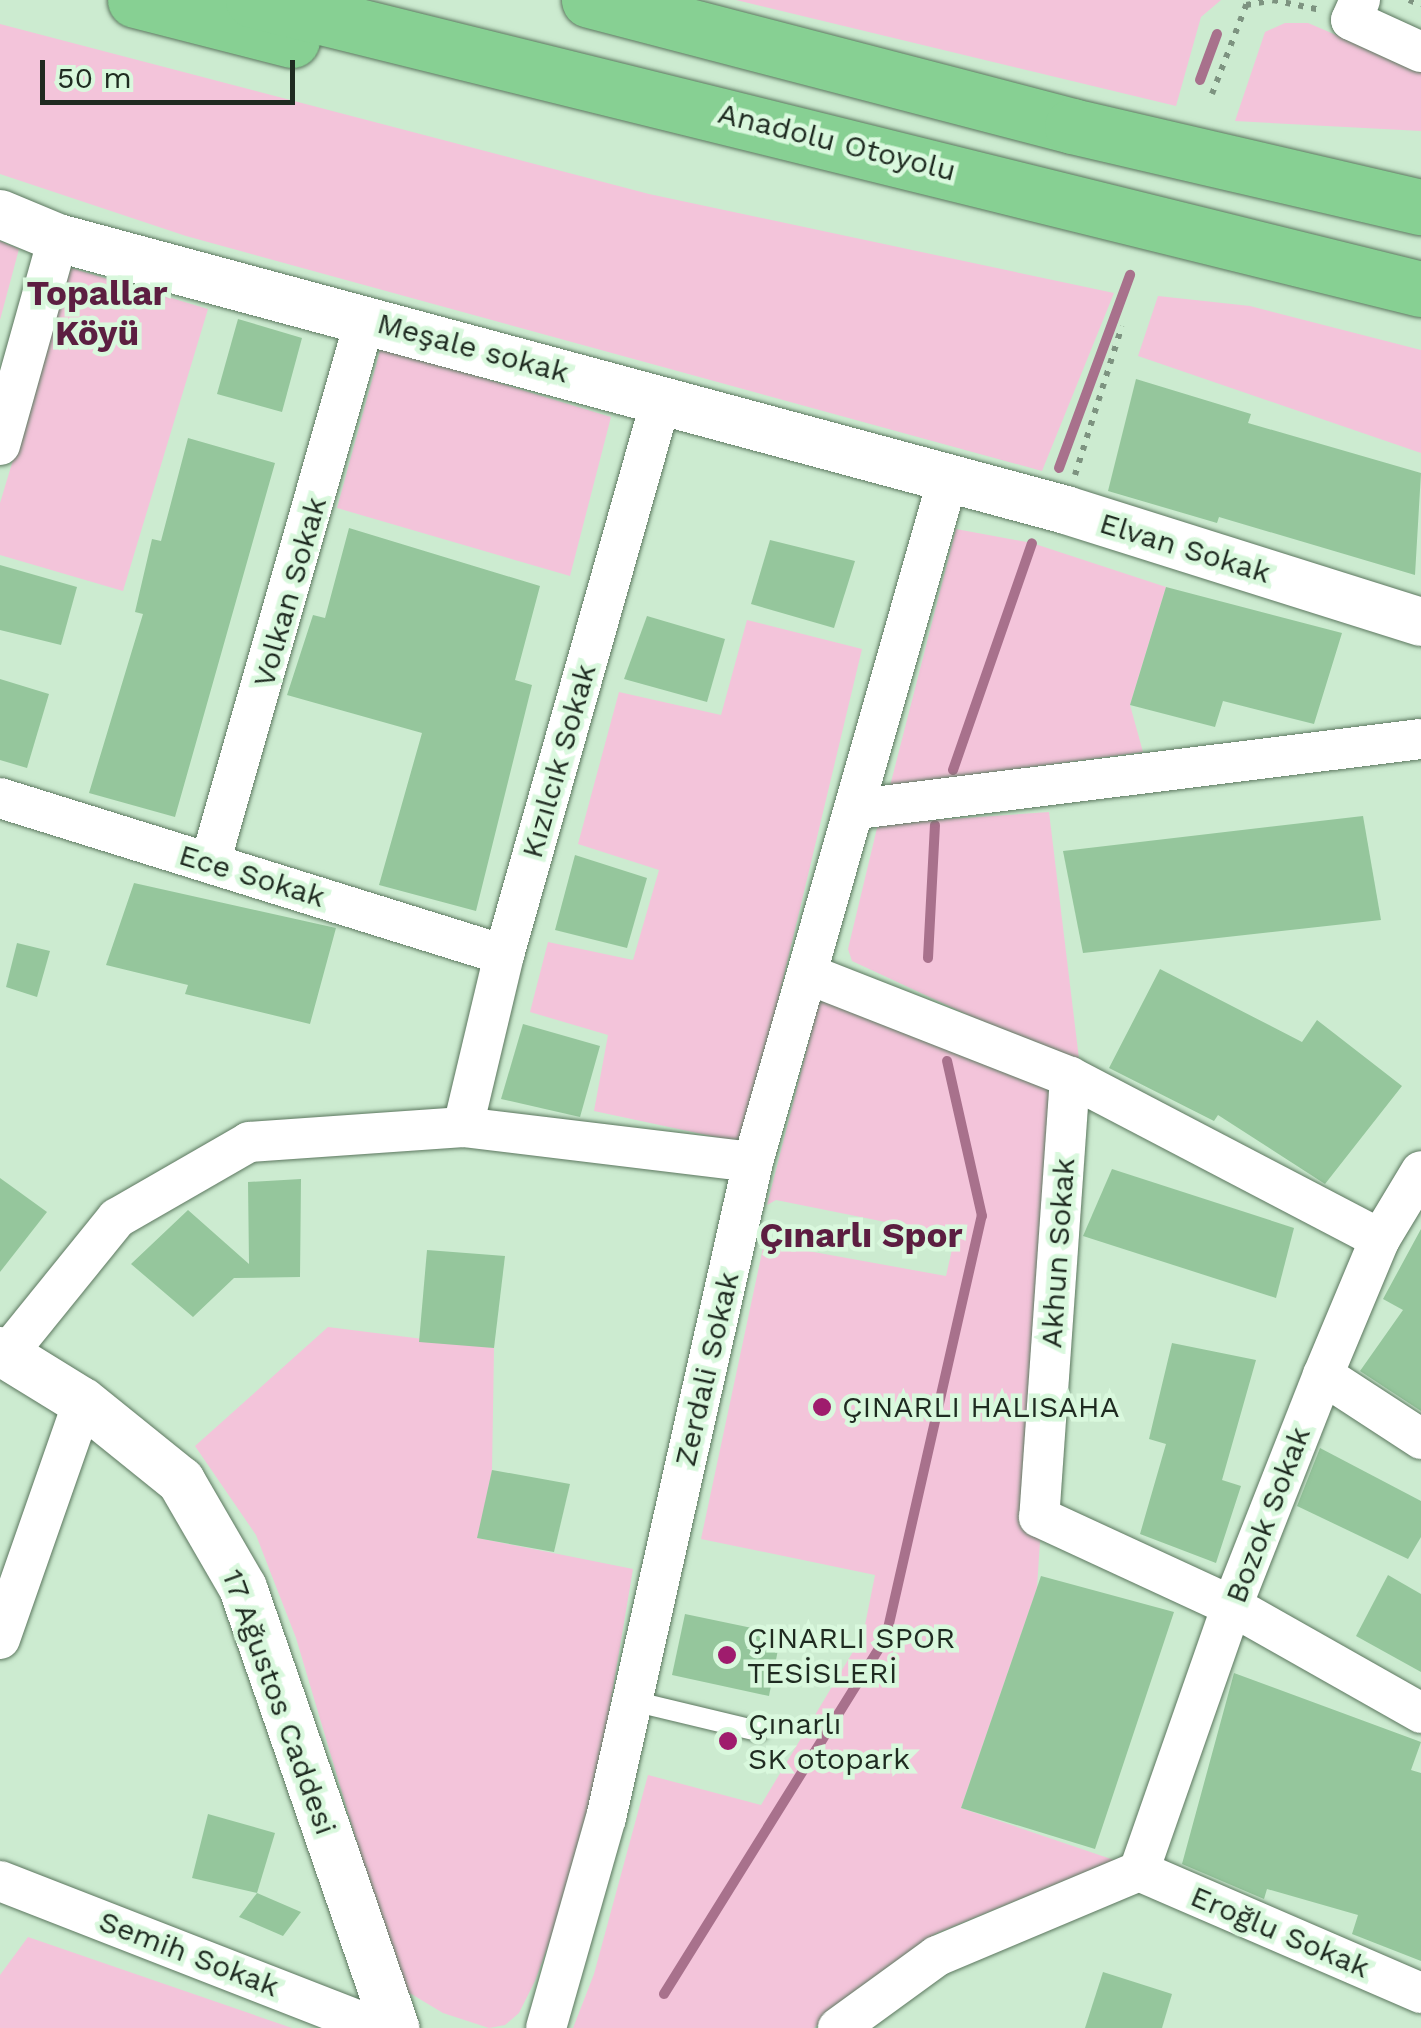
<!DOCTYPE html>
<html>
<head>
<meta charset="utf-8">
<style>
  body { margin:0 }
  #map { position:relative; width:1421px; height:2028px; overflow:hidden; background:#ccebd0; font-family:"Work Sans",sans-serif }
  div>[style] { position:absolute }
  .green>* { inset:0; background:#f3c4da }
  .stream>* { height:10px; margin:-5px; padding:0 5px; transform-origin:5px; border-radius:5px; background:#a8718c }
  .building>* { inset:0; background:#95c69c }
  .path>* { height:6px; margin-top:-3px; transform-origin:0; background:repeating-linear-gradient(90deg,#7d9380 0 5px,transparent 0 13px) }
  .roads { filter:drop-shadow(0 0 2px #5c775f) drop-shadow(0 0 2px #5c775f) }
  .service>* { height:20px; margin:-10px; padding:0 10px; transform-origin:10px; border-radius:10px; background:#fff }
  .minor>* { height:40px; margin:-20px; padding:0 20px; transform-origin:20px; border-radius:20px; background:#fff }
  .tertiary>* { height:48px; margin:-24px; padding:0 24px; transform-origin:24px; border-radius:24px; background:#fff }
  .motorway>* { height:55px; margin:-27.5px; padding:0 27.5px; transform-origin:27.5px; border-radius:27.5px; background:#87d093 }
  .dots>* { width:28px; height:28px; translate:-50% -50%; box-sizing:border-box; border:5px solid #d9f8dd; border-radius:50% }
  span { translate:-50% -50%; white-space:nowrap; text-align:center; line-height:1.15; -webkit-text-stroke:9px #d9f8dd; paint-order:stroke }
  .street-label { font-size:30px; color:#1f2b21 }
  .poi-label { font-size:30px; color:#1f2b21 }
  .left { translate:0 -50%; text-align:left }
  .quarter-label { font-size:35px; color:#5c1e41; font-weight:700 }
  .scale { position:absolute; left:40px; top:60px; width:255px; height:45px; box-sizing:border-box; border:5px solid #1f2b21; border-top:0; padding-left:12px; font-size:30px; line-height:35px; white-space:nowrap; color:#1f2b21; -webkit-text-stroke:8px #d9f8dd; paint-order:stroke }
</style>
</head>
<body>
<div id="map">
  <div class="green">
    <div style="clip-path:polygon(736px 0,1221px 0,1201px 17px,1176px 106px)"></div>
    <div style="clip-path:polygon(1285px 23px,1308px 23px,1421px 71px,1421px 131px,1235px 121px,1265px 32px)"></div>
    <div style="clip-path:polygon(0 24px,649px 194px,1114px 293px,1042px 471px,186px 236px,0 174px)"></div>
    <div style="clip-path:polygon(0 241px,19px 249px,0 320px)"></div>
    <div style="clip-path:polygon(71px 268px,208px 309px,123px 591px,0 555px,0 503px)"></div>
    <div style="clip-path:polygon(1158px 296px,1250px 306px,1421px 350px,1421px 453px,1138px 356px)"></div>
    <div style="clip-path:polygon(381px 347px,611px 417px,570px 576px,337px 508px)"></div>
    <div style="clip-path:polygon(956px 529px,1032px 543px,1166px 587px,1130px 705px,1143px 752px,890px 786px)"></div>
    <div style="clip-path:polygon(747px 620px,862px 649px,744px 1143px,594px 1111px,608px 1035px,530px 1012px,548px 942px,633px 960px,659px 870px,578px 844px,619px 692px,721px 715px)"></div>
    <div style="clip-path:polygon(1049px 812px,1080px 1067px,852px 961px,848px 949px,878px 824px)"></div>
    <div style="clip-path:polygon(821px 994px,1069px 1091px,1037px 1588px,961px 1808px,1114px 1860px,935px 1934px,814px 2028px,573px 2028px,594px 1974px,648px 1775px,761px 1805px,863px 1635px,875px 1575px,701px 1539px,764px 1243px,946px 1276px,955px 1236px,776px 1200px,767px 1205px)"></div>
    <div style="clip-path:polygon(328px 1327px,494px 1348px,492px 1470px,478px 1538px,633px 1569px,588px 1838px,535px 1981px,519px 2013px,505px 2025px,489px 2028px,443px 2013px,408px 1992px,396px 1974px,296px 1638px,256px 1535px,195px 1446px)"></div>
    <div style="clip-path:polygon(28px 1937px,292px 2028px,0 2028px,0 1975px)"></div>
  </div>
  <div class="stream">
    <div style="left:1200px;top:80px;width:49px;rotate:-69.7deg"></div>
    <div style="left:1059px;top:468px;width:206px;rotate:-69.8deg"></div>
    <div style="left:953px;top:770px;width:240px;rotate:-70.8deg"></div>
    <div style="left:928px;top:958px;width:133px;rotate:-87deg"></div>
    <div style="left:664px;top:1994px;width:420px;rotate:-58.1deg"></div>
    <div style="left:886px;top:1637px;width:432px;rotate:-77.2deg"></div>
    <div style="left:982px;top:1216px;width:159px;rotate:-102.7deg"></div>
  </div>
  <div class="building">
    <div style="clip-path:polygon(238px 319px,302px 338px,282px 412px,217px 394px)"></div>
    <div style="clip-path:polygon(1136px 379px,1251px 414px,1248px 423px,1421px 473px,1415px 575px,1219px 517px,1217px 523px,1108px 491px)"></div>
    <div style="clip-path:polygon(188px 438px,275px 463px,175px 817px,89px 793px,143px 614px,135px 612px,152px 539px,161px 541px)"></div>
    <div style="clip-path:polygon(349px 528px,540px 586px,515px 680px,532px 685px,476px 911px,379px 885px,422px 733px,287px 695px,313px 615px,325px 618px)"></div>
    <div style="clip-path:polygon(770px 540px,855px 561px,834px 628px,751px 604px)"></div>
    <div style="clip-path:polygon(0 565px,77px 587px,61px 645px,0 630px)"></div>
    <div style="clip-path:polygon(1166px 587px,1342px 633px,1314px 724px,1223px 701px,1215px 727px,1130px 705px)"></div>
    <div style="clip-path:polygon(647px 616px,725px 639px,707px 702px,624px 679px)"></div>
    <div style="clip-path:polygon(0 679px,49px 694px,27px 768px,0 760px)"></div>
    <div style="clip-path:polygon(1363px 816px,1381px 920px,1083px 953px,1063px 851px)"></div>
    <div style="clip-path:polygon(575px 855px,647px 878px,627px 948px,555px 930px)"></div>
    <div style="clip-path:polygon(134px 883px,336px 928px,310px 1024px,185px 994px,188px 985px,106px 965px)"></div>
    <div style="clip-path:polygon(17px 943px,50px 951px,37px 997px,6px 987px)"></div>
    <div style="clip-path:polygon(1160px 969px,1302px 1042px,1317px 1020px,1402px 1086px,1325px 1184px,1218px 1115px,1214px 1121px,1109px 1068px)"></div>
    <div style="clip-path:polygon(523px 1024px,600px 1046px,580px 1117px,501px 1099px)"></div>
    <div style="clip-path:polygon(1112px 1169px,1294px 1228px,1276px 1298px,1083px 1236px)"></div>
    <div style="clip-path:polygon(0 1178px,47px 1212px,0 1272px)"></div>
    <div style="clip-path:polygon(301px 1179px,300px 1277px,234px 1278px,193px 1317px,131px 1264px,188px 1210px,249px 1264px,248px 1182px)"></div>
    <div style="clip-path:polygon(1421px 1229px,1421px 1411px,1360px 1371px,1403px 1310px,1383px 1299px)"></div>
    <div style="clip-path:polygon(427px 1250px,505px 1256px,494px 1348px,419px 1342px)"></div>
    <div style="clip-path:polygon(1172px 1343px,1256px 1360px,1222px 1480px,1241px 1486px,1216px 1563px,1140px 1534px,1166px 1444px,1149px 1439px)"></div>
    <div style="clip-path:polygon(1320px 1448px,1421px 1501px,1421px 1537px,1408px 1559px,1297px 1506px)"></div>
    <div style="clip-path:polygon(492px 1470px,570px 1484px,554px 1552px,477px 1538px)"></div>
    <div style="clip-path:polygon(1388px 1575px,1421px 1594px,1421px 1672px,1356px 1636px)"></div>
    <div style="clip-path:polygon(1041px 1576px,1174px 1612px,1095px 1849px,961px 1808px)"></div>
    <div style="clip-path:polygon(685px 1614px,781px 1634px,769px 1696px,672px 1675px)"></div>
    <div style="clip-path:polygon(1234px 1673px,1421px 1742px,1411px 1770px,1421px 1773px,1421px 1961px,1352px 1934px,1358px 1915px,1267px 1889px,1264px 1899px,1182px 1864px)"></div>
    <div style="clip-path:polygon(208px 1814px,275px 1833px,257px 1893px,192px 1878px)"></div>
    <div style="clip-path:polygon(257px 1893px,301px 1912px,283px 1936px,239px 1917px)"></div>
    <div style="clip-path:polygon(1103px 1972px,1172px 1994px,1162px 2028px,1085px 2028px)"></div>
  </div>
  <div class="path">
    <div style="left:1409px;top:0;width:13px;rotate:23deg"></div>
    <div style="left:1246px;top:5px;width:27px;rotate:-10deg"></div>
    <div style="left:1273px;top:0;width:49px;rotate:11.8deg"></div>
    <div style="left:1212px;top:94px;width:101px;rotate:-69deg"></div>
    <div style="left:1075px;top:475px;width:156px;rotate:-72.5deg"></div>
  </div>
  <div class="roads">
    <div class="service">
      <div style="left:633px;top:1701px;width:129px;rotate:13.5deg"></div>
    </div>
    <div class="minor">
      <div style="left:1360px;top:0;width:22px;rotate:114deg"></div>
      <div style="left:1351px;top:20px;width:77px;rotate:24.6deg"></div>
      <div style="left:0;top:445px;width:215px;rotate:-74.3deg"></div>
      <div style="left:0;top:798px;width:528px;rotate:17.3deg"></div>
      <div style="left:858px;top:809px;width:567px;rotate:-7.09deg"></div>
      <div style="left:210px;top:863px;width:565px;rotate:-74.07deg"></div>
      <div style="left:810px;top:975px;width:279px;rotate:21.4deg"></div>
      <div style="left:463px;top:1127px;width:177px;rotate:-76.6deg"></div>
      <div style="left:504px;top:955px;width:580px;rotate:-74.19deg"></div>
      <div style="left:1380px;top:1239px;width:350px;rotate:-152.4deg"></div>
      <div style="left:1070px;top:1077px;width:441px;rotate:94deg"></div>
      <div style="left:1039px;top:1517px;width:213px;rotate:24.8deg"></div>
      <div style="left:1232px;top:1606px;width:217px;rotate:29.5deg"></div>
      <div style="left:6px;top:1355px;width:176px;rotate:-51deg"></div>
      <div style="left:117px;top:1218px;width:152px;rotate:-29.9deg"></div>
      <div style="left:249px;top:1142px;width:215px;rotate:-4deg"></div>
      <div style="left:463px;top:1127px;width:292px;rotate:6.9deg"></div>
      <div style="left:1323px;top:1375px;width:117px;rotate:33.1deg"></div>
      <div style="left:0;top:1639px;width:251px;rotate:-70.7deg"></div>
      <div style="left:1139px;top:1871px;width:281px;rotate:-70.7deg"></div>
      <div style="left:1232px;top:1606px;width:248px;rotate:-68.5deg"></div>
      <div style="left:1323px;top:1375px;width:147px;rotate:-67.3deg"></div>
      <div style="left:1380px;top:1239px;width:79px;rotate:-58.9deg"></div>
      <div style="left:1139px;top:1871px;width:307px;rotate:23.4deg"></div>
      <div style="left:0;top:1881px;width:406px;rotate:21.3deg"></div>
      <div style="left:546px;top:2028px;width:218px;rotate:-74.1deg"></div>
      <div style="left:606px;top:1818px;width:672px;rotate:-77.37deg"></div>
      <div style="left:753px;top:1162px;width:707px;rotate:-74.08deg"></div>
      <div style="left:838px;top:2028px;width:122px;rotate:-36deg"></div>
      <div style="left:937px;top:1956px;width:219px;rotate:-22.8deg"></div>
    </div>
    <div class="tertiary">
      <div style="left:0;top:214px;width:63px;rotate:22.5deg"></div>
      <div style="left:58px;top:238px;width:1044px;rotate:15.1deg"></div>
      <div style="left:1066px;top:510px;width:372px;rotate:17.5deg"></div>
      <div style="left:0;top:1351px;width:97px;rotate:31.6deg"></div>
      <div style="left:83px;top:1402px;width:126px;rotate:38.9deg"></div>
      <div style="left:181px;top:1481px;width:124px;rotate:59.9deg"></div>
      <div style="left:243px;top:1588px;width:466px;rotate:70.9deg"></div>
    </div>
    <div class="motorway">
      <div style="left:135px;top:0;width:162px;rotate:14.3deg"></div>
      <div style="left:253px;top:0;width:1203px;rotate:13.9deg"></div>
      <div style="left:589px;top:0;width:499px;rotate:14.6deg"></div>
      <div style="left:1072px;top:126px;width:358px;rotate:13.1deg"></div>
    </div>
  </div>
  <div class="dots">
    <div style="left:822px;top:1407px;background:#9f1c6d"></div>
    <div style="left:727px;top:1655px;background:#9f1c6d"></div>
    <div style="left:728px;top:1741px;background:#9f1c6d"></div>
  </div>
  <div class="street-label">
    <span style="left:837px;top:142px;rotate:14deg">Anadolu Otoyolu</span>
    <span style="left:473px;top:348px;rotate:15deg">Meşale sokak</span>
    <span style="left:1185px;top:548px;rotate:17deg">Elvan Sokak</span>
    <span style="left:290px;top:592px;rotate:-74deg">Volkan Sokak</span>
    <span style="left:559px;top:761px;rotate:-74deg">Kızılcık Sokak</span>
    <span style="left:252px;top:876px;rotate:17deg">Ece Sokak</span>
    <span style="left:1058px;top:1253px;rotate:-86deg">Akhun Sokak</span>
    <span style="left:707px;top:1369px;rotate:-77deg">Zerdali Sokak</span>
    <span style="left:1268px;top:1515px;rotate:-69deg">Bozok Sokak</span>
    <span style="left:279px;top:1702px;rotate:70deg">17 Ağustos Caddesi</span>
    <span style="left:1280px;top:1932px;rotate:23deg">Eroğlu Sokak</span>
    <span style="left:189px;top:1954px;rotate:21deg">Semih Sokak</span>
  </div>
  <div class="poi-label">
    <span class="left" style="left:842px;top:1407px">ÇINARLI HALISAHA</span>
    <span class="left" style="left:747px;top:1655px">ÇINARLI SPOR<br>TESİSLERİ</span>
    <span class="left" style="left:748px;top:1741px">Çınarlı<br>SK otopark</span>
  </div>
  <div class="quarter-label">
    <span style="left:97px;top:313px">Topallar<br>Köyü</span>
    <span style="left:861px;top:1235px">Çınarlı Spor</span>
  </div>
  <div class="scale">50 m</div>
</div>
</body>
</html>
